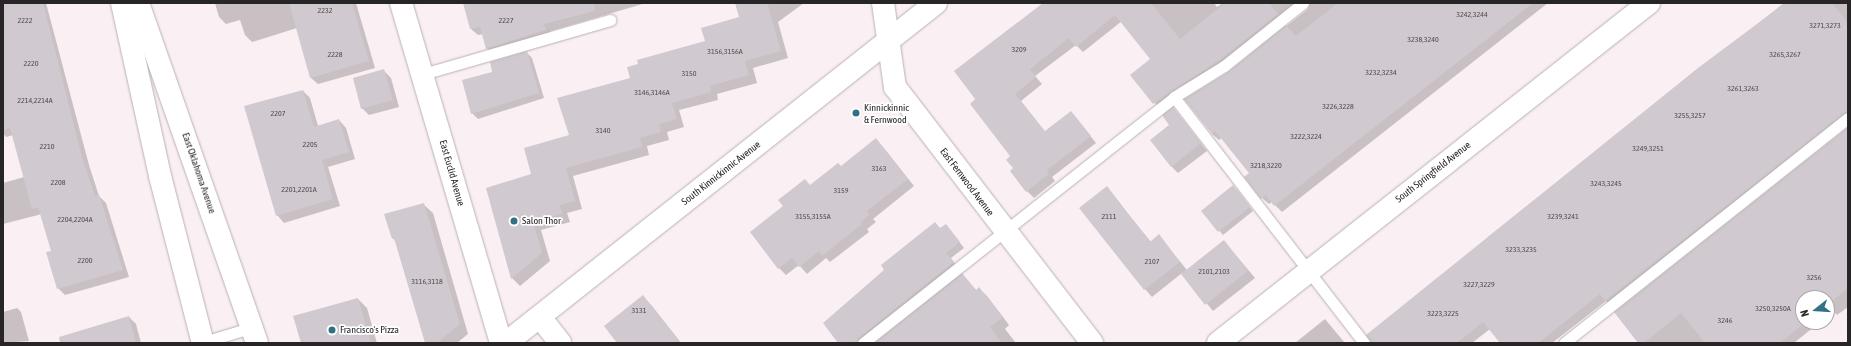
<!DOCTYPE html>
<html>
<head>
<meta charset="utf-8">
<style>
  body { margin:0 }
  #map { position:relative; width:1851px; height:346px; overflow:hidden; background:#faf0f3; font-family:"Asap Condensed",sans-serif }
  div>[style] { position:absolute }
  .shadow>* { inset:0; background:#0003 }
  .building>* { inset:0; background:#d0c9cf }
  .roads { filter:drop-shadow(0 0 1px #bab0b3) drop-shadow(0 0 1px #bab0b3) }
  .lane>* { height:11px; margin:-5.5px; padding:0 5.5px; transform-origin:5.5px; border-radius:5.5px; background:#fff }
  .street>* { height:22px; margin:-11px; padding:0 11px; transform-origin:11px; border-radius:11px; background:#fff }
  .secondary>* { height:22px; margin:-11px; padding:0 11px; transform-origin:11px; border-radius:11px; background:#fff }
  .dots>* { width:11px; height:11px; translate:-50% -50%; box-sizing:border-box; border:2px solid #fff; border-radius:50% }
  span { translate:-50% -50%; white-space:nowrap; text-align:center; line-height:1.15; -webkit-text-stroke:3.5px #fff; paint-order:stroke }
  .number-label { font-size:8px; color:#524e50 }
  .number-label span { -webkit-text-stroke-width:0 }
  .poi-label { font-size:10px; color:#282526 }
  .left { translate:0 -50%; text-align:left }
  .street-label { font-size:10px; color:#282526 }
  .frame { position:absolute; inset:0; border:4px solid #282526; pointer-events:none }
  .north { position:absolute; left:1795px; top:290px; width:40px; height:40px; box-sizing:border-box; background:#fff; border:1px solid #a9a8a8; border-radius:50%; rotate:253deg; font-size:11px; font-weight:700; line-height:16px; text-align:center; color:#282526 }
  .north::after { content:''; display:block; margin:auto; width:14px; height:18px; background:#327086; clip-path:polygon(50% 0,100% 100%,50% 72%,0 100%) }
</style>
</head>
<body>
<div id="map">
  <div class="shadow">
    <div style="clip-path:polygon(3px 3px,46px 3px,89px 165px,99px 196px,106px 203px,129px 277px,65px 295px,58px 288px,52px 252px,42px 214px,3px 224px,3px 183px,24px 177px,13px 135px,6px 137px,3px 133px)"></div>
    <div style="clip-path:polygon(215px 3px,356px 3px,375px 68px,318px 84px,311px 78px,297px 28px,252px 42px,245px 35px,240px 20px,226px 24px,219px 17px)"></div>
    <div style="clip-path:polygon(464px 3px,646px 3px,550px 31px,551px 36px,493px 54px,487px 48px,483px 34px,478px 35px,471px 29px)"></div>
    <div style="clip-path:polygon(736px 3px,804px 3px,778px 22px,788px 58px,753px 68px,757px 83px,717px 94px,718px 100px,679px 110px,684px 127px,667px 132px,669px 140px,647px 146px,649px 155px,573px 176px,582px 209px,567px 213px,570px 222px,541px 230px,550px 261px,520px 286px,512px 278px,487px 189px,532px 175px,631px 79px,706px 42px,740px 18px)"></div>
    <div style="clip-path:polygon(1044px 3px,1214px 3px,1217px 7px,1223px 3px,1310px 3px,1305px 4px,1161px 110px,1131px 75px,1151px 59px,1122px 21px,1083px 52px,1076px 45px,1035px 76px,1042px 84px,1021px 101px,1045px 132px,1077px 119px,1096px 143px,1052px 177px,1055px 181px,1034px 198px,1027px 191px,1014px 169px,1012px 156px,977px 99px)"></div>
    <div style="clip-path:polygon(1310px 3px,1548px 3px,1282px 212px,1272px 202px,1269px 204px,1262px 198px,1250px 173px,1222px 138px,1219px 140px,1212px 134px,1229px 72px,1308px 9px)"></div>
    <div style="clip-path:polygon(1784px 3px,1848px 3px,1848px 122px,1612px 307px,1606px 301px,1552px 343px,1502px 343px,1490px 329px,1472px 343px,1372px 343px,1490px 239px,1488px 237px)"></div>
    <div style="clip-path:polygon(526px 52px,532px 58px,544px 98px,478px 119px,472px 113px,494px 73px)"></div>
    <div style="clip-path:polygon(383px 70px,391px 78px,399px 107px,369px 115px,362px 108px)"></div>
    <div style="clip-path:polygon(303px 91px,310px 98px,318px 126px,339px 120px,346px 128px,355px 159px,328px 167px,340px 206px,284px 223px,277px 215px)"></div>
    <div style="clip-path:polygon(1173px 108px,1207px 151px,1178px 173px,1171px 166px)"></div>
    <div style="clip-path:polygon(1848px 128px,1848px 307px,1837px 315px,1834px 312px,1827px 317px,1827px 298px,1803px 298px,1803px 322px,1820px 322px,1794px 343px,1639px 343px)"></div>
    <div style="clip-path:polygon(883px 147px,914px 186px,873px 219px,876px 222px,867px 229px,869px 232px,830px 262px,826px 258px,807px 274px,799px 265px,786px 275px,779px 268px,810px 186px)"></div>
    <div style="clip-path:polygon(1107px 188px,1151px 242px,1159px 236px,1187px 270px,1224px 241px,1255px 278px,1213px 311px,1182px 273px,1152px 297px,1145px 289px)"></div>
    <div style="clip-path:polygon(1237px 190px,1253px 211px,1223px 235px,1203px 211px)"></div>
    <div style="clip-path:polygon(423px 204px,433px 213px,468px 334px,457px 343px,426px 343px,396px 242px,393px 238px)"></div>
    <div style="clip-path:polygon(946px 225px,964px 248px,951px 258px,958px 268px,863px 343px,856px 343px,853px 338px,847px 343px,840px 343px)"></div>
    <div style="clip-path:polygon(962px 275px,977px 291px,979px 289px,987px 296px,1009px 325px,1005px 329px,1016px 343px,876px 343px)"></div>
    <div style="clip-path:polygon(643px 297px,652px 306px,681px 343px,618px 343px)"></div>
    <div style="clip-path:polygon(358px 299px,367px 308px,377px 343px,302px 343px)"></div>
    <div style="clip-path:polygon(17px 308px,21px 312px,29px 341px,3px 343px,3px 312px)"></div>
    <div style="clip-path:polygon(129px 317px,136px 324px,141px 343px,78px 343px)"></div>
    <div style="clip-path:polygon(1325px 319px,1345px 343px,1295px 343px)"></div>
  </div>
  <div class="building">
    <div style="clip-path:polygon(3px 3px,43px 3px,82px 157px,95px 196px,99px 195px,123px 270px,57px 289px,46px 252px,51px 251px,38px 207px,32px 209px,10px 128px,3px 130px)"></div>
    <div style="clip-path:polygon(289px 3px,352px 3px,369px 61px,310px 78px)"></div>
    <div style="clip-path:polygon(463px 3px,594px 3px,595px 11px,544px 24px,546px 30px,486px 49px,480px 27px,470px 29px)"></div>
    <div style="clip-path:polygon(735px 3px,767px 3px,781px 51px,745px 61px,749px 75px,710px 86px,711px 92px,672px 103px,677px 119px,659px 124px,661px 132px,640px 138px,642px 147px,566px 168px,575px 201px,560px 205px,562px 214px,533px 222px,542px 253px,511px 279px,486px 188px,531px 174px,524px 148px,569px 135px,557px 98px,630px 78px,627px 67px,638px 64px,637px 60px,705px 41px,701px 28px,739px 17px)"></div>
    <div style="clip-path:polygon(1043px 3px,1151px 3px,1180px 39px,1225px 3px,1269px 3px,1278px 14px,1220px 60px,1153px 104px,1130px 75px,1150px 59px,1115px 15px,1076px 47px,1069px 38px,1030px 69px,1036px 77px,1015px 94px,1045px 131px,1071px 111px,1091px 136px,1047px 170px,1049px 174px,1026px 192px,1010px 171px,1013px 168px,1006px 160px,1010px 156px,970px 104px,975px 99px,954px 71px)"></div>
    <div style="clip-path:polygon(1338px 3px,1533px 3px,1274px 206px,1266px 195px,1261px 199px,1244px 177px,1249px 173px,1215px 131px,1212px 134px,1184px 99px,1228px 72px,1286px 25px,1296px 36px)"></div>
    <div style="clip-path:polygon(1785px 3px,1832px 3px,1848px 23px,1848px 111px,1605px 301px,1600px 294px,1538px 343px,1500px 343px,1483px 322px,1457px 343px,1371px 343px,1366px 335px,1698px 68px)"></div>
    <div style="clip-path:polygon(527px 51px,539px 93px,471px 114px,462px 80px,492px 72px,490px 62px)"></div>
    <div style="clip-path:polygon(384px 69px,393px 100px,361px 109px,353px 78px)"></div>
    <div style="clip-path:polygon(303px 90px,314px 127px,339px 119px,349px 152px,322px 160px,333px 199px,276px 216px,244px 106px)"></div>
    <div style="clip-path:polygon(1173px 107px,1201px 143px,1171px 167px,1150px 140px,1169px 125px,1162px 115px)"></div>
    <div style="clip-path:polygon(1848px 127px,1848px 288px,1827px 305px,1827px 298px,1803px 298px,1803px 322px,1806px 322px,1780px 343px,1705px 343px,1681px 313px,1644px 343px,1638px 343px,1614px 312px)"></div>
    <div style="clip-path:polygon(876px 138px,908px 179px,867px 211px,869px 215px,861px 222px,862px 224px,822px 256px,819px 251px,799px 267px,792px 258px,778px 269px,750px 232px,783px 206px,778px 200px,805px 179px,810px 185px,838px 163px,841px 166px)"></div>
    <div style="clip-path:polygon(1233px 185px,1250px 207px,1218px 232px,1201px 211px)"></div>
    <div style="clip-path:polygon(1107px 186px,1150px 242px,1159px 234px,1180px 262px,1144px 290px,1079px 208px)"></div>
    <div style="clip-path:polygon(424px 203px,460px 324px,437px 343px,425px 343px,394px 238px,392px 239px,384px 214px)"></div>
    <div style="clip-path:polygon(935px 222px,940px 228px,946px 224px,960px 242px,946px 253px,954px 262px,859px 338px,856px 343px,838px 343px,823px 323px,884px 270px,881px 265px)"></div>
    <div style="clip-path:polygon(1224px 240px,1248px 271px,1205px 305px,1181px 274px)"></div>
    <div style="clip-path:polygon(962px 273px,976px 290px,979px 287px,1003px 317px,990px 327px,1002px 343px,874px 343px)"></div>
    <div style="clip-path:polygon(643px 295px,681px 343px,617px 343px,604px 326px)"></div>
    <div style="clip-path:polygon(358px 298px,371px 343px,301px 343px,293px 316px)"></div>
    <div style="clip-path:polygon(129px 316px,136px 343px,60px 343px,59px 337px)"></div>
  </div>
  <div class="roads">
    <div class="lane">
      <div style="left:423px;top:74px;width:195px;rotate:-16.1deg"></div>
      <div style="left:1174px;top:97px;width:311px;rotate:52.3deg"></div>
      <div style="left:201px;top:343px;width:54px;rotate:-17.1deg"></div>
      <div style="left:863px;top:343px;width:397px;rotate:-38.3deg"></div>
      <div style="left:1174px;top:97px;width:59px;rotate:-31.8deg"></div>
      <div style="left:1224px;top:66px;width:101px;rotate:-38.6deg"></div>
      <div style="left:1564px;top:343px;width:362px;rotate:-38.4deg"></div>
    </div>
    <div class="street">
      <div style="left:401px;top:3px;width:354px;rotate:73.6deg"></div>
      <div style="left:883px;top:3px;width:85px;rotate:81.9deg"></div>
      <div style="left:895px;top:87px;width:323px;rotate:52.4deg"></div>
      <div style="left:540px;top:317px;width:33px;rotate:52deg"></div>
      <div style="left:1218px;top:343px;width:549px;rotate:-38.27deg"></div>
    </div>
    <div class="secondary">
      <div style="left:122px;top:3px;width:177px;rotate:77.6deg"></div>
      <div style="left:160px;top:176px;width:172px;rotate:75.6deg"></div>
      <div style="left:138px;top:3px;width:360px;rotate:70.7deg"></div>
      <div style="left:506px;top:343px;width:548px;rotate:-38.33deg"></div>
    </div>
  </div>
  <div class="dots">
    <div style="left:856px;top:113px;background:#327086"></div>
    <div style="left:514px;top:221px;background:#327086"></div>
    <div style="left:332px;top:330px;background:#327086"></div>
  </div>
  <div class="number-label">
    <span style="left:325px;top:11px">2232</span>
    <span style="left:1472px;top:15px">3242,3244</span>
    <span style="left:25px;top:21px">2222</span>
    <span style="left:506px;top:21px">2227</span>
    <span style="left:1825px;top:26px">3271,3273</span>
    <span style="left:1423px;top:40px">3238,3240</span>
    <span style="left:1019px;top:50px">3209</span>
    <span style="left:725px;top:52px">3156,3156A</span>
    <span style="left:335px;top:55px">2228</span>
    <span style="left:1785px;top:55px">3265,3267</span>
    <span style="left:31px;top:64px">2220</span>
    <span style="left:1381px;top:73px">3232,3234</span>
    <span style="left:689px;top:74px">3150</span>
    <span style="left:1743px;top:89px">3261,3263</span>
    <span style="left:652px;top:93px">3146,3146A</span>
    <span style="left:35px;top:101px">2214,2214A</span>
    <span style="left:1338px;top:107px">3226,3228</span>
    <span style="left:278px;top:114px">2207</span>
    <span style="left:1690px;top:116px">3255,3257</span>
    <span style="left:603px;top:131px">3140</span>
    <span style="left:1306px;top:137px">3222,3224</span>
    <span style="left:310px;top:145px">2205</span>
    <span style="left:47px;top:147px">2210</span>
    <span style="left:1648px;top:149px">3249,3251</span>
    <span style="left:1266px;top:166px">3218,3220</span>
    <span style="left:879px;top:169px">3163</span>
    <span style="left:58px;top:183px">2208</span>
    <span style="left:1606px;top:184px">3243,3245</span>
    <span style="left:299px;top:190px">2201,2201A</span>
    <span style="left:841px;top:191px">3159</span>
    <span style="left:813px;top:217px">3155,3155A</span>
    <span style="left:1109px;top:217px">2111</span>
    <span style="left:1563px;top:217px">3239,3241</span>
    <span style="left:75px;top:220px">2204,2204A</span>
    <span style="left:1521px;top:250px">3233,3235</span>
    <span style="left:85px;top:261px">2200</span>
    <span style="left:1152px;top:262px">2107</span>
    <span style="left:1214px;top:272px">2101,2103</span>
    <span style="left:1814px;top:278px">3256</span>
    <span style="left:427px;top:282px">3116,3118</span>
    <span style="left:1479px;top:285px">3227,3229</span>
    <span style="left:1773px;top:309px">3250,3250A</span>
    <span style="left:639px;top:311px">3131</span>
    <span style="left:1443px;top:314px">3223,3225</span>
    <span style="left:1725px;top:321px">3246</span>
  </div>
  <div class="poi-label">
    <span class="left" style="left:864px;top:113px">Kinnickinnic<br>&amp; Fernwood</span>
    <span class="left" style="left:522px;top:221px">Salon Thor</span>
    <span class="left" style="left:340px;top:330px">Francisco's Pizza</span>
  </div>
  <div class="street-label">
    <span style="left:1433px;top:172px;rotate:-38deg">South Springfield Avenue</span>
    <span style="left:199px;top:173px;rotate:71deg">East Oklahoma Avenue</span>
    <span style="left:452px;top:173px;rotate:74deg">East Euclid Avenue</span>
    <span style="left:721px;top:173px;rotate:-38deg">South Kinnickinnic Avenue</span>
    <span style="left:967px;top:182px;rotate:53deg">East Fernwood Avenue</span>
  </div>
  <div class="frame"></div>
  <div class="north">N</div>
</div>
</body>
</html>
